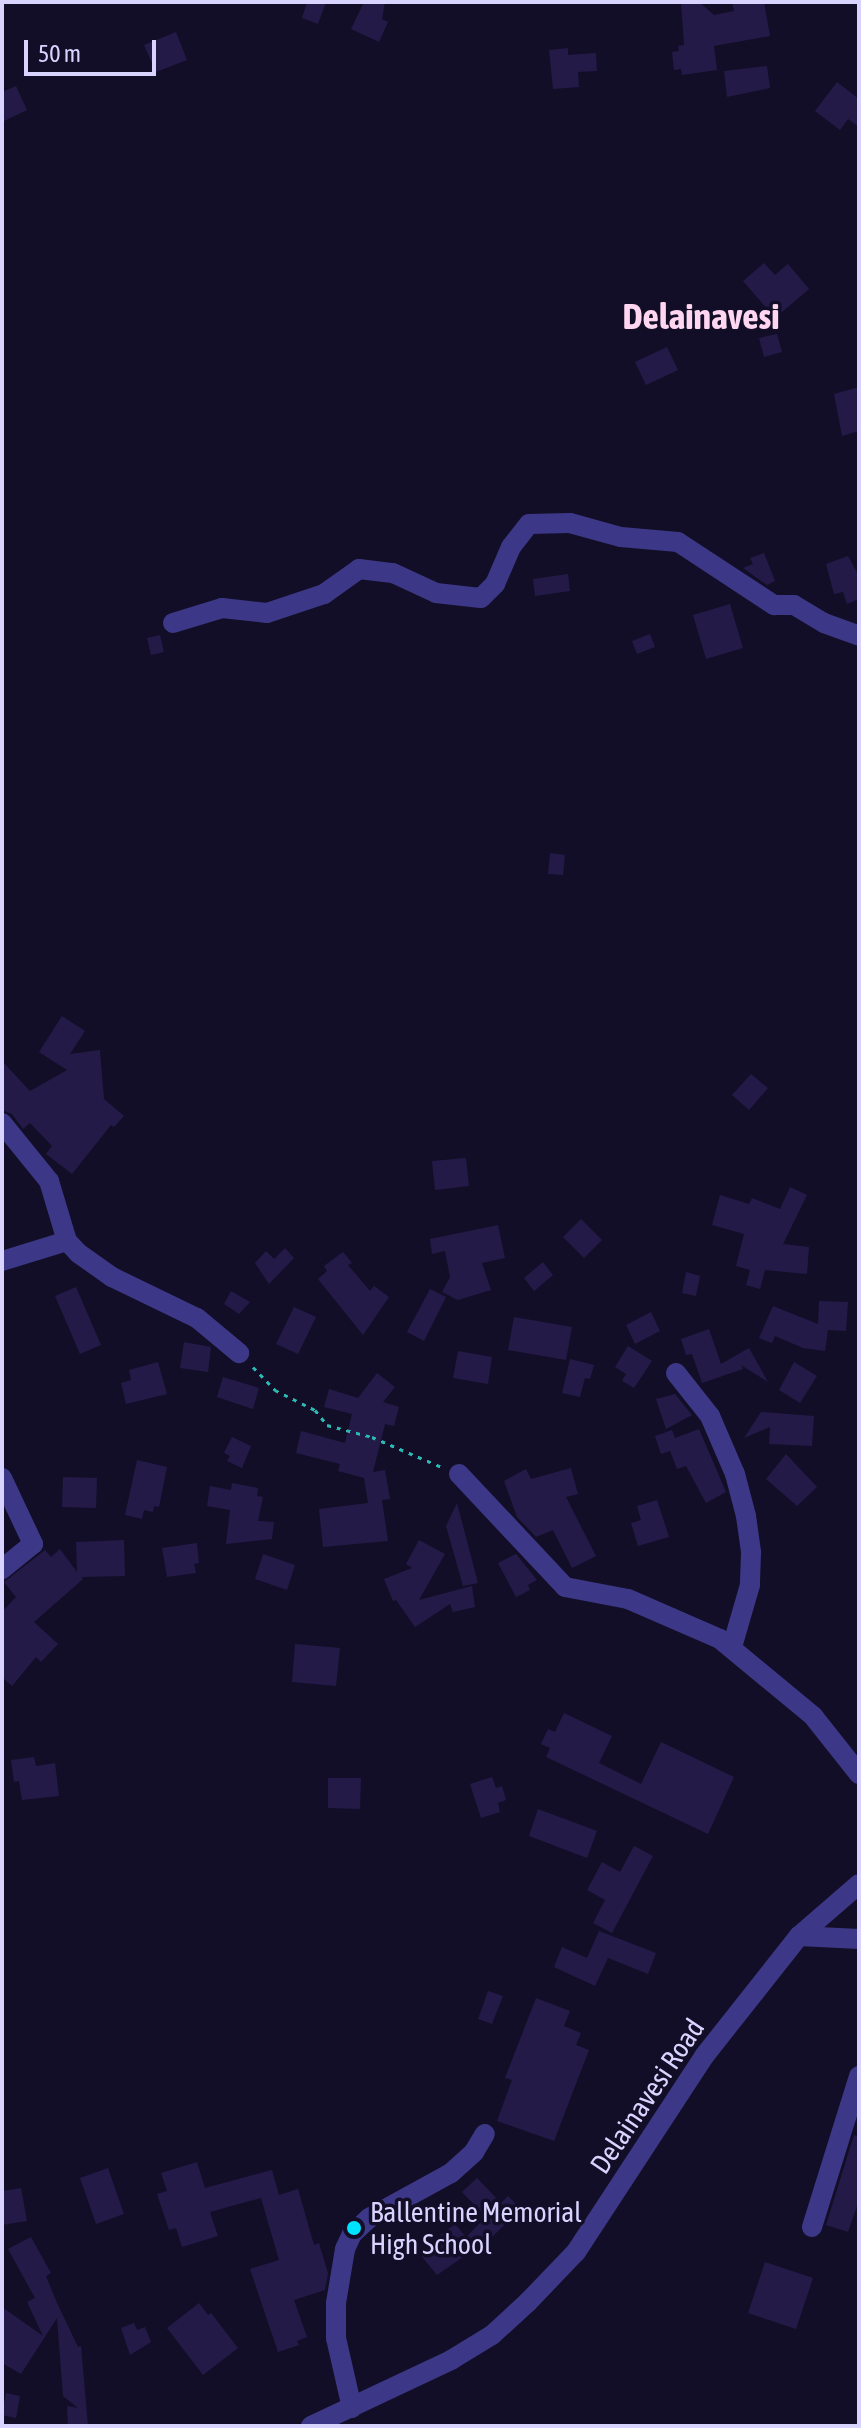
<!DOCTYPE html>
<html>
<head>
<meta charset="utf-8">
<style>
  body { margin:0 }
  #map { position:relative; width:861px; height:2428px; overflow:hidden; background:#130e27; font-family:"Asap Condensed",sans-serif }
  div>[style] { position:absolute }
  .building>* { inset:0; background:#241a48 }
  .path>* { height:3px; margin-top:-1.5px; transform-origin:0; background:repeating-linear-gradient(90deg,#2cbbb4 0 4px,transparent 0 10px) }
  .minor>* { height:20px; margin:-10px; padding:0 10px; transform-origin:10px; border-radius:10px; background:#3c3887 }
  .dots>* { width:22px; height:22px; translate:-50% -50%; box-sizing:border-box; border:4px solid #130e27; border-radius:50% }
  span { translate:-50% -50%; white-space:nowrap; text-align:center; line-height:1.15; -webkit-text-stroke:7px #130e27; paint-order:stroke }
  .street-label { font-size:28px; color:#d9d4ff }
  .poi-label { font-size:28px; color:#d9d4ff }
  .left { translate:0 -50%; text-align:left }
  .district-label { font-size:36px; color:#ffd6f0; font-weight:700 }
  .frame { position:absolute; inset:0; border:4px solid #d9d4ff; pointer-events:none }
  .scale { position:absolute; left:24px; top:40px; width:132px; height:36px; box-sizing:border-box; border:4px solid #d9d4ff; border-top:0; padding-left:10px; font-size:24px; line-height:28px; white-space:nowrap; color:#d9d4ff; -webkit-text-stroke:6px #130e27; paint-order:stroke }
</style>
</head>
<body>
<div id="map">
  <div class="building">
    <div style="clip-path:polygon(307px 2px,326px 2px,318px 24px,302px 18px)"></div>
    <div style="clip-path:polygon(364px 2px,385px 2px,382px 19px,388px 22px,379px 42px,351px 29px)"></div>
    <div style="clip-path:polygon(681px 2px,699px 2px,714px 15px,734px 11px,732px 2px,764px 2px,770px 36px,714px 46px,717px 70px,682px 75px,681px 69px,674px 70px,672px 52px,679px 51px,678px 46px,684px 45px)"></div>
    <div style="clip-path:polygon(176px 32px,187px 60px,156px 72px,144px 45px)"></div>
    <div style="clip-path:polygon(568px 48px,568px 55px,596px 53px,597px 71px,578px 72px,579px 87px,553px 89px,549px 50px)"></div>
    <div style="clip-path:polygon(767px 66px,770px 88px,727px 97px,724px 71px)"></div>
    <div style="clip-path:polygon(837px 82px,859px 99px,859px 127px,848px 119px,840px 130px,815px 111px)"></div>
    <div style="clip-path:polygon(16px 86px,27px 110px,2px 122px,2px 92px)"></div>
    <div style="clip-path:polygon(764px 263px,775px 275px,788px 264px,809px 289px,775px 318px,743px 281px)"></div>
    <div style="clip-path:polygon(777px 334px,782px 352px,764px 357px,759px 338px)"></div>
    <div style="clip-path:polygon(667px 347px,678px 370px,646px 385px,635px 362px)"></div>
    <div style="clip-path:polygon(859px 387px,859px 431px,842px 436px,834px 394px)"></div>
    <div style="clip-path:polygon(764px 553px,775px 581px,767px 585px,743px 568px,753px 564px,750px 558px)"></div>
    <div style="clip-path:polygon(848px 556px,859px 576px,859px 599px,847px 604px,843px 592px,834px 594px,826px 564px)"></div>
    <div style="clip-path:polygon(568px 574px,570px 591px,535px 596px,533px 579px)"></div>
    <div style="clip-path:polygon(730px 604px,743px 648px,706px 659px,693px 615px)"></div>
    <div style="clip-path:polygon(650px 634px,655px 647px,637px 654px,632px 641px)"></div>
    <div style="clip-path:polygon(160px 635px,164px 652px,151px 655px,147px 638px)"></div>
    <div style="clip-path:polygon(550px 853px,565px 855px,563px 875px,548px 874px)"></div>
    <div style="clip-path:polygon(62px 1016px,85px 1031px,70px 1054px,100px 1050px,104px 1099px,124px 1116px,114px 1127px,111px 1125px,72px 1174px,46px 1154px,52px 1146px,30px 1123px,23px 1129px,12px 1114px,2px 1110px,2px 1061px,30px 1091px,67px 1070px,39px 1052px)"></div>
    <div style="clip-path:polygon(751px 1074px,768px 1088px,749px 1110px,732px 1095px)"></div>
    <div style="clip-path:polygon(466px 1158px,469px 1186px,435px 1190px,432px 1161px)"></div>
    <div style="clip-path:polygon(790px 1187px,807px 1195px,783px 1244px,809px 1247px,807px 1274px,765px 1270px,760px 1289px,746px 1285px,750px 1270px,736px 1266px,744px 1234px,712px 1225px,720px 1195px,749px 1204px,752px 1198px,780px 1209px)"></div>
    <div style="clip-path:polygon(581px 1219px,602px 1240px,584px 1258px,563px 1237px)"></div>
    <div style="clip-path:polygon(498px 1225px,505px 1258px,482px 1263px,491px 1290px,458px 1300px,442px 1292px,450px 1277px,445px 1251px,432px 1254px,430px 1239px)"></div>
    <div style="clip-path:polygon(285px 1248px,294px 1258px,269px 1284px,255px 1263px,266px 1251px,274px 1259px)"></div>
    <div style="clip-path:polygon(343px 1252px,352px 1263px,348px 1265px,370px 1291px,374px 1286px,389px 1297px,363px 1335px,318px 1279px,327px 1271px,324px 1266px)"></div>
    <div style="clip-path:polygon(543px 1262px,553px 1275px,534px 1291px,524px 1278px)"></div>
    <div style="clip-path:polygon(686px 1272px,700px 1276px,696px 1296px,682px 1293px)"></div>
    <div style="clip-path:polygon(76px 1287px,101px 1345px,80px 1354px,55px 1296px)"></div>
    <div style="clip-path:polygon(430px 1289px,446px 1297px,424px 1341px,407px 1332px)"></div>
    <div style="clip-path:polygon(231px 1291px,250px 1302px,239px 1314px,224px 1304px)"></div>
    <div style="clip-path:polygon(819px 1301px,848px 1302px,846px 1331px,828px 1330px,825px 1351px,803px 1348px,775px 1336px,772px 1343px,759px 1338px,773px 1306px,818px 1324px)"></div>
    <div style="clip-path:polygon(294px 1307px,316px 1317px,298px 1354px,276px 1344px)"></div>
    <div style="clip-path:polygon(651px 1312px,660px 1331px,635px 1344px,626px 1325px)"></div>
    <div style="clip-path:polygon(514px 1317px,572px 1327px,566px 1360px,508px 1350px)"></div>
    <div style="clip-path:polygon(709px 1329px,721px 1364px,749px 1348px,768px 1382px,741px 1365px,743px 1369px,702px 1383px,692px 1354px,686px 1355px,681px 1339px)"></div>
    <div style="clip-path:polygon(184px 1342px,211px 1347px,208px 1372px,180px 1368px)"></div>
    <div style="clip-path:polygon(628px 1346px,652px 1361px,634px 1388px,622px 1381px,626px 1374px,615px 1367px)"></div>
    <div style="clip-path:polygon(458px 1351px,492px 1357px,488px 1384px,453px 1378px)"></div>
    <div style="clip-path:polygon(570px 1359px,594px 1365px,590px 1379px,585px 1378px,580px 1397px,562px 1393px)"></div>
    <div style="clip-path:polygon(158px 1362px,167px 1394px,126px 1404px,121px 1383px,131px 1380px,129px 1370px)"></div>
    <div style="clip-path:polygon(794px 1362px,817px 1376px,800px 1403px,779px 1390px)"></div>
    <div style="clip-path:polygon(377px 1373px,395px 1387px,383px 1402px,399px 1407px,394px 1426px,385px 1424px,373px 1472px,385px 1470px,390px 1499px,382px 1500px,388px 1541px,323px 1547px,319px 1509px,368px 1503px,364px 1478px,338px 1471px,340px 1464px,296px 1453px,301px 1431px,345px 1443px,352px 1414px,324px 1407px,329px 1389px,358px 1398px)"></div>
    <div style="clip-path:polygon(223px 1377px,259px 1388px,253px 1409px,217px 1397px)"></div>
    <div style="clip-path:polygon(675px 1394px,692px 1415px,666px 1429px,656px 1399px)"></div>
    <div style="clip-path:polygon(761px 1412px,814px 1416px,812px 1446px,769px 1444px,770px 1427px,744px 1438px)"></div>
    <div style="clip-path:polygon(699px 1429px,726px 1492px,706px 1503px,686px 1466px,677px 1469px,670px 1451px,661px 1454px,655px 1436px,672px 1430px,675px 1438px)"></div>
    <div style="clip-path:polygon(232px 1437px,251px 1446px,242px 1468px,227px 1461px,230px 1456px,224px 1453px)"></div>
    <div style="clip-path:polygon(786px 1454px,817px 1487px,797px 1506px,766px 1479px)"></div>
    <div style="clip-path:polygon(137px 1460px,167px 1467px,159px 1507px,154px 1506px,153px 1512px,144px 1510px,142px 1519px,125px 1515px)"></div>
    <div style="clip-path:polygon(571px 1468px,578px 1494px,566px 1497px,596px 1556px,572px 1568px,553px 1530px,536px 1537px,517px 1517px,504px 1481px,526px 1469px,531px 1479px)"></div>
    <div style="clip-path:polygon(63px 1477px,97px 1478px,96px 1508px,62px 1507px)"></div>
    <div style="clip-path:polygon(232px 1483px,258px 1488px,257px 1496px,263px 1497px,258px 1521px,274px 1522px,272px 1539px,226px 1544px,230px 1510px,207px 1506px,210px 1486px,231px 1490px)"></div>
    <div style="clip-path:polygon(657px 1500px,669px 1537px,638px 1546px,631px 1523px,641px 1520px,637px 1506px)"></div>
    <div style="clip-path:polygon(457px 1503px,478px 1583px,463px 1586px,446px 1526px)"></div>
    <div style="clip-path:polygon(124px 1540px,125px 1576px,81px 1577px,83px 1579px,34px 1622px,58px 1644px,41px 1662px,36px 1657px,12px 1686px,2px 1677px,2px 1612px,16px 1597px,4px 1582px,45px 1550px,51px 1557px,60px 1549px,77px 1572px,76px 1542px)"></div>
    <div style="clip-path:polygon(419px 1540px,445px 1554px,419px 1600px,472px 1586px,475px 1607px,453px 1612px,450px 1604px,415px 1627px,396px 1600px,393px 1601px,384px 1579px,412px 1568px,406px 1564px)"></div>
    <div style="clip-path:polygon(197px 1543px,199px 1563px,194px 1564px,196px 1573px,167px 1577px,162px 1548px)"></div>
    <div style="clip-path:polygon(263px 1554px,295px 1565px,287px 1590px,255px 1579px)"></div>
    <div style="clip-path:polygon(516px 1554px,537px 1580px,528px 1585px,530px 1590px,516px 1597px,498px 1563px)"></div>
    <div style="clip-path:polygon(295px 1644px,340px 1648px,336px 1686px,292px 1682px)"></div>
    <div style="clip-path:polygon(564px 1713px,612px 1736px,599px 1763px,641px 1784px,661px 1742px,734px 1777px,708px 1834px,546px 1757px,550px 1748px,541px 1744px,548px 1729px,555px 1732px)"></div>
    <div style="clip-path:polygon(34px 1757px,36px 1766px,55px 1763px,59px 1796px,22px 1800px,19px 1781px,14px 1782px,11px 1760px)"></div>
    <div style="clip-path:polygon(492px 1777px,496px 1788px,502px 1786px,506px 1800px,498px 1803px,500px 1812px,481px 1818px,470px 1784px)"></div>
    <div style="clip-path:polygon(328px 1778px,361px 1778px,360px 1809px,328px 1808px)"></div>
    <div style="clip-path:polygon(538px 1809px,597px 1831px,587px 1858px,529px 1836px)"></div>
    <div style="clip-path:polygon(634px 1846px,653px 1856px,612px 1933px,593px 1923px,605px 1900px,587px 1890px,602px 1862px,620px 1872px)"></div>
    <div style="clip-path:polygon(599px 1931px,656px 1953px,648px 1974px,608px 1958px,595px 1986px,554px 1967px,562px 1947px,587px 1958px)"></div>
    <div style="clip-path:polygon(488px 1991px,503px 1996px,492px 2024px,478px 2019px)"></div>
    <div style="clip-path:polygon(536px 1998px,570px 2011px,564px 2026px,581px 2033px,576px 2045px,589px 2050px,554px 2141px,497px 2121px,512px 2080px,505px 2078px)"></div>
    <div style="clip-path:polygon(854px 2135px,859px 2137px,859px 2200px,848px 2232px,826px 2225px)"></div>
    <div style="clip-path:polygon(197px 2162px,205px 2188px,272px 2170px,279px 2195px,298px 2189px,314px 2245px,319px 2243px,328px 2273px,325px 2290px,294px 2300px,307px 2337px,297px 2341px,299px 2345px,278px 2352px,250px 2269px,279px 2260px,261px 2198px,210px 2212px,218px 2236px,182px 2247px,176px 2228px,169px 2230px,157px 2194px,167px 2191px,161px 2173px)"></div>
    <div style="clip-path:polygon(108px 2168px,124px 2214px,96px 2224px,80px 2178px)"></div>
    <div style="clip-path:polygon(477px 2178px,501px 2203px,508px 2196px,521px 2209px,492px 2237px,437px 2275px,418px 2252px,455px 2224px,466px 2237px,486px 2217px,462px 2192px)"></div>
    <div style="clip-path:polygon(21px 2188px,27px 2221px,2px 2225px,2px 2191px)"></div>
    <div style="clip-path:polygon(31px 2237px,51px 2273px,46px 2276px,57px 2303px,78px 2347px,81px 2346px,88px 2426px,68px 2426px,67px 2406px,78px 2408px,63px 2396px,57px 2318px,21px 2374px,2px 2363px,2px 2307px,43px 2336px,27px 2302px,35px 2298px,8px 2249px)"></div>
    <div style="clip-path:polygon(765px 2262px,813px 2278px,796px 2329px,748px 2313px)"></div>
    <div style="clip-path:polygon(199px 2303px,208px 2315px,211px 2313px,238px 2348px,203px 2375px,167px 2328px)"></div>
    <div style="clip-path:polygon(134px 2323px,137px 2330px,145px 2327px,151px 2342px,130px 2355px,121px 2328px)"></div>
    <div style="clip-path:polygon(6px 2393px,20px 2396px,16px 2418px,2px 2415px)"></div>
  </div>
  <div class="path">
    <div style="left:253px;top:1367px;width:32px;rotate:46deg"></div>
    <div style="left:275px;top:1390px;width:45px;rotate:26.6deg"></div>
    <div style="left:315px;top:1410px;width:19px;rotate:51deg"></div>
    <div style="left:327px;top:1425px;width:47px;rotate:14.9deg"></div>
    <div style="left:372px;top:1437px;width:78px;rotate:23.3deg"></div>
  </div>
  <div class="minor">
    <div style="left:173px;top:623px;width:51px;rotate:-17deg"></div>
    <div style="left:222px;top:608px;width:45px;rotate:6.3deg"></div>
    <div style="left:267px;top:613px;width:60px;rotate:-18.4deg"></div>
    <div style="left:324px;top:594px;width:43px;rotate:-35.5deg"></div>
    <div style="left:359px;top:569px;width:34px;rotate:7deg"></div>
    <div style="left:393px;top:573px;width:47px;rotate:24.9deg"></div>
    <div style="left:436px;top:593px;width:45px;rotate:6.3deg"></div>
    <div style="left:481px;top:598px;width:20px;rotate:-45deg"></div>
    <div style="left:495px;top:584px;width:40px;rotate:-66.6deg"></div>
    <div style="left:511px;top:547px;width:29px;rotate:-52deg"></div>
    <div style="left:529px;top:524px;width:41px;rotate:-1.4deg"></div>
    <div style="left:570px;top:523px;width:53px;rotate:15.4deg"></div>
    <div style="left:621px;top:537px;width:57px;rotate:5deg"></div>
    <div style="left:678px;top:542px;width:115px;rotate:33.3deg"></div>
    <div style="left:774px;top:605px;width:20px"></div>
    <div style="left:794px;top:605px;width:35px;rotate:31deg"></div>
    <div style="left:824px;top:623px;width:37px;rotate:20deg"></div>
    <div style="left:2px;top:1123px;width:75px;rotate:51deg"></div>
    <div style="left:49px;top:1181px;width:63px;rotate:73.3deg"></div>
    <div style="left:67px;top:1241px;width:16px;rotate:47deg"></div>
    <div style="left:78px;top:1253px;width:42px;rotate:35.2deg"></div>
    <div style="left:112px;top:1277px;width:94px;rotate:25.8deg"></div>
    <div style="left:197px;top:1318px;width:55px;rotate:39.8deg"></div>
    <div style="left:2px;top:1261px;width:68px;rotate:-17.1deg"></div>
    <div style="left:676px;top:1373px;width:55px;rotate:51.7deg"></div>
    <div style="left:710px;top:1416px;width:63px;rotate:66.7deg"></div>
    <div style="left:735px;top:1474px;width:43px;rotate:75.3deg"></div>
    <div style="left:746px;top:1516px;width:37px;rotate:82deg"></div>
    <div style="left:751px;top:1553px;width:32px;rotate:92deg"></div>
    <div style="left:750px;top:1585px;width:65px;rotate:106.2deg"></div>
    <div style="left:459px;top:1474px;width:155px;rotate:46.8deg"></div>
    <div style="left:565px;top:1587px;width:64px;rotate:10.8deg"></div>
    <div style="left:628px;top:1599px;width:100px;rotate:23.5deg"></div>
    <div style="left:720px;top:1639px;width:121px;rotate:39.6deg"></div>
    <div style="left:813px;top:1716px;width:74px;rotate:51.6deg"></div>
    <div style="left:2px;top:1478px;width:73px;rotate:64.8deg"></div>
    <div style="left:33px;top:1544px;width:40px;rotate:141deg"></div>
    <div style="left:799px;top:1936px;width:60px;rotate:2.9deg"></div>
    <div style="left:812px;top:2227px;width:158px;rotate:-72.7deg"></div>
    <div style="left:352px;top:2408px;width:72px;rotate:-102.9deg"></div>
    <div style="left:336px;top:2338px;width:35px;rotate:-90deg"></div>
    <div style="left:336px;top:2303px;width:55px;rotate:-80.5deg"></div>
    <div style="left:345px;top:2249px;width:17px;rotate:-65deg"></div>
    <div style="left:352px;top:2234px;width:23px;rotate:-43deg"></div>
    <div style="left:369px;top:2218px;width:94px;rotate:-28.8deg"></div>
    <div style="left:451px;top:2173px;width:31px;rotate:-42deg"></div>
    <div style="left:474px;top:2152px;width:21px;rotate:-59deg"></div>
    <div style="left:311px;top:2426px;width:155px;rotate:-25.2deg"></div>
    <div style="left:451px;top:2360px;width:48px;rotate:-31.4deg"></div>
    <div style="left:492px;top:2335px;width:49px;rotate:-42.5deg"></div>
    <div style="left:528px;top:2302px;width:69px;rotate:-46.2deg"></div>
    <div style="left:576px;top:2252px;width:235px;rotate:-56.8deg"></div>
    <div style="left:705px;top:2055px;width:152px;rotate:-51.7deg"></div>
    <div style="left:799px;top:1936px;width:79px;rotate:-40.9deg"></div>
  </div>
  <div class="dots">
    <div style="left:354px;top:2228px;background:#00e3ff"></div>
  </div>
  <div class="street-label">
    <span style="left:647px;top:2096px;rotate:-56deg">Delainavesi Road</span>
  </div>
  <div class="poi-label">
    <span class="left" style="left:370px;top:2228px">Ballentine Memorial<br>High School</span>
  </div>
  <div class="district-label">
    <span style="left:701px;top:317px">Delainavesi</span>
  </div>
  <div class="frame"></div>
  <div class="scale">50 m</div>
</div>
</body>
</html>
